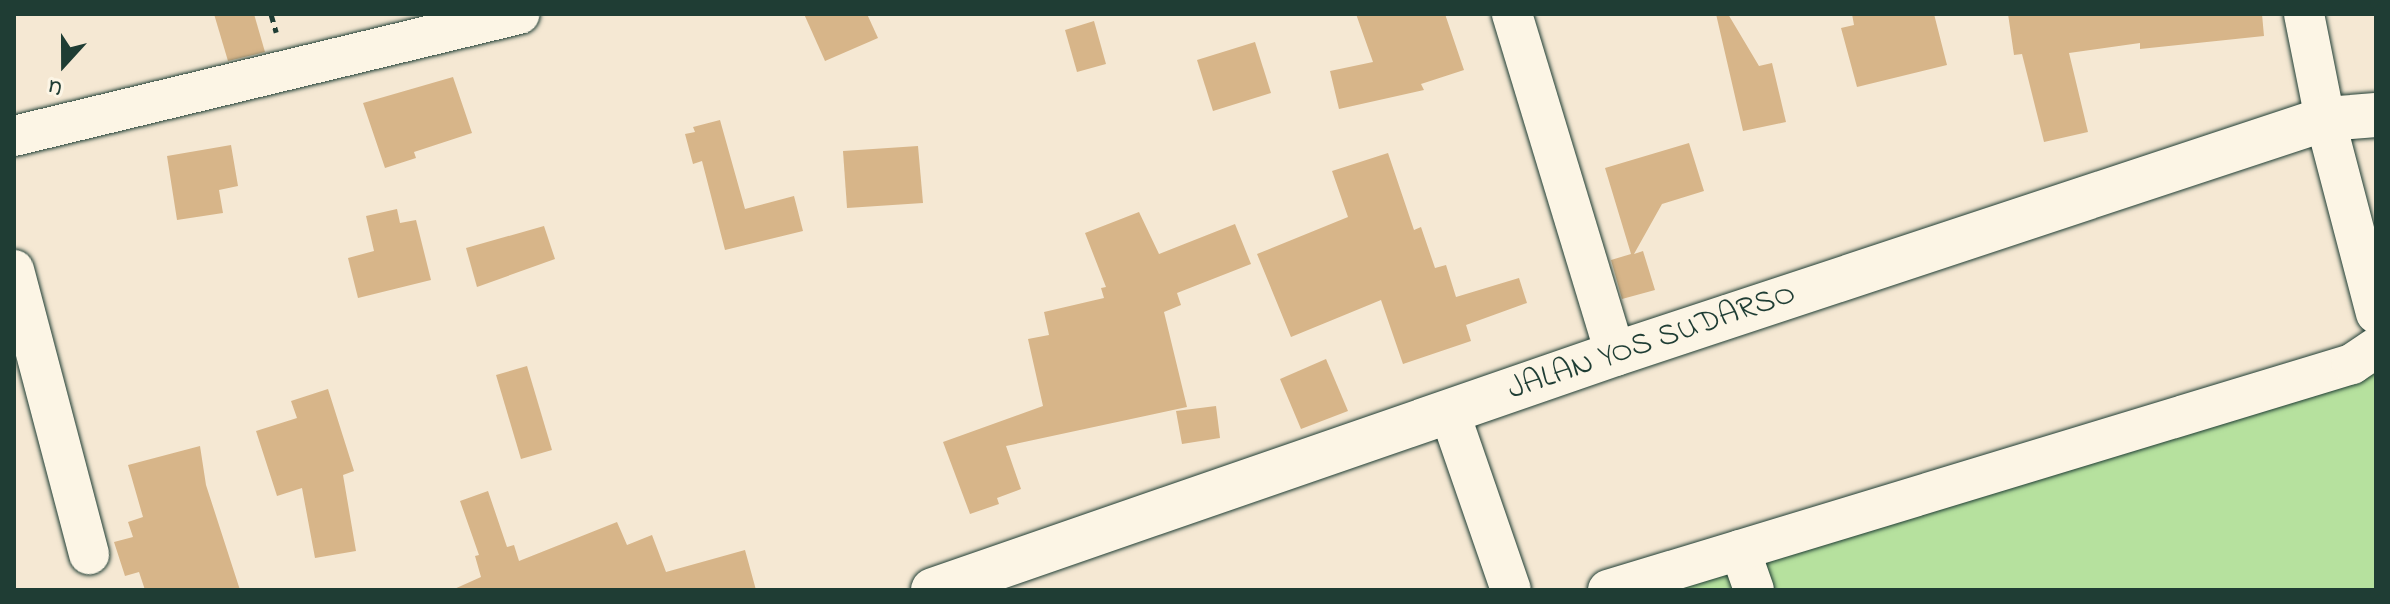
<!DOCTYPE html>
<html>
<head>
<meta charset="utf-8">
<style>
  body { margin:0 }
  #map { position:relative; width:2390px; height:604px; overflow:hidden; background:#f5e8d3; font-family:"Indie Flower",sans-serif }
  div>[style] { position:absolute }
  .green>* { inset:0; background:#b6e19e }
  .building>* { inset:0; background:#d7b589 }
  .path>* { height:5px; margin-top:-2.5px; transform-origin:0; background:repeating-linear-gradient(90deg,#1f3d34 0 8px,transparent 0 14px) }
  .roads { filter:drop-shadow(0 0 2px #1f3d34) drop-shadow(0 0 2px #1f3d34) }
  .minor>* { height:40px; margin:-20px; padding:0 20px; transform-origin:20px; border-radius:20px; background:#fcf5e5 }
  .primary>* { height:44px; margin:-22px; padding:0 22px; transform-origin:22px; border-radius:22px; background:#fcf5e5 }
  span { translate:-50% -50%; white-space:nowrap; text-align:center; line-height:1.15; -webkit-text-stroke:8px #fcf5e5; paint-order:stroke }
  .street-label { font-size:32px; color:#1f3d34 }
  .frame { position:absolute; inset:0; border:16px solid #1f3d34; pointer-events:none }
  .north { position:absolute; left:24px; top:24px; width:80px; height:80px; -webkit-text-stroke:6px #fcf5e5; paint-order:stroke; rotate:201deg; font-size:22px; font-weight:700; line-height:32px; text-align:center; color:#1f3d34 }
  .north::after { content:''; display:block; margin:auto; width:28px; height:36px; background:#1f3d34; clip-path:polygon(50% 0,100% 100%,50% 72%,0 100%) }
</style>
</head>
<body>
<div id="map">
  <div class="green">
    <div style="clip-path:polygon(2376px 373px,2376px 590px,1662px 590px)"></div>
  </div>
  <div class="building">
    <div style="clip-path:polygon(214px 14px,254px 14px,265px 52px,228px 61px)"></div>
    <div style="clip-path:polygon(804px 14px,867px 14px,878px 38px,825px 61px)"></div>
    <div style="clip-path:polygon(1356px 14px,1445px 14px,1464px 70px,1421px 84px,1424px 90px,1339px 109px,1330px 71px,1373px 62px)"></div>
    <div style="clip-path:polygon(1716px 14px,1728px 14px,1759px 66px,1772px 63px,1786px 122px,1743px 131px)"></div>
    <div style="clip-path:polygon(1852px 14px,1934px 14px,1947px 65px,1857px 87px,1841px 28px,1854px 25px)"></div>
    <div style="clip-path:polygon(2008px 14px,2262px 14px,2264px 36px,2140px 49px,2140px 43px,2069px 53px,2088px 132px,2044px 142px,2022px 54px,2014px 55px)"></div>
    <div style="clip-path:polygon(1094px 21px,1106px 64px,1077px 72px,1065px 30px)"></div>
    <div style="clip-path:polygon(1255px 42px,1271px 93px,1213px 111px,1197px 60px)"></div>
    <div style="clip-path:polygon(453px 77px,472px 133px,414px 152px,416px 158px,385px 168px,363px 103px)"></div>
    <div style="clip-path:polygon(720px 120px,745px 209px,794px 196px,803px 231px,725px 250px,702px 161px,693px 164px,685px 134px,695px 132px,693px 127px)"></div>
    <div style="clip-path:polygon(1689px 143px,1704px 191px,1662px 204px,1634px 254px,1643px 251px,1655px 290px,1622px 299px,1611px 260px,1631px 254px,1605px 168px)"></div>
    <div style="clip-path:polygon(231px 145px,238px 186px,219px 190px,223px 213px,177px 220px,167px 156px)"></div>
    <div style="clip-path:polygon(918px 146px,923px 203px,847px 208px,843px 151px)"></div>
    <div style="clip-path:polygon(1388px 153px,1414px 230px,1421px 227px,1435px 268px,1446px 265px,1456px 297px,1519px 278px,1527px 303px,1466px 325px,1471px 341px,1403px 364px,1381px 300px,1291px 337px,1257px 254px,1348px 217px,1332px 171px)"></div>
    <div style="clip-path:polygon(397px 209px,400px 223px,416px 220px,431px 280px,358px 298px,348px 258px,374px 251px,366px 216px)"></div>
    <div style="clip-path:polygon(1139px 212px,1159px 254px,1235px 224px,1251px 264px,1177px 293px,1181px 305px,1164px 312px,1187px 407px,1006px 446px,1021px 489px,997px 498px,999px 504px,970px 514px,943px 442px,1043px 406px,1028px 339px,1049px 335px,1044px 312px,1104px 298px,1101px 288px,1106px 287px,1085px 233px)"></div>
    <div style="clip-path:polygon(544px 226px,555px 259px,477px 287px,466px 248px)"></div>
    <div style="clip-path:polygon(1326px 359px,1348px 411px,1301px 429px,1280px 379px)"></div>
    <div style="clip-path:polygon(527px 366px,552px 450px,521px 459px,496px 375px)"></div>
    <div style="clip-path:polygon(328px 389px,354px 471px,343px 475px,356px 551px,315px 558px,302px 488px,277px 496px,256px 431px,297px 418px,291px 401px)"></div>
    <div style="clip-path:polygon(1216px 406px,1220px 438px,1182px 444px,1176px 411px)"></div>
    <div style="clip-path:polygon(200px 446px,206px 485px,240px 590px,145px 590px,139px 572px,125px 576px,114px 542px,133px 537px,128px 522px,143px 517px,128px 465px)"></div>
    <div style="clip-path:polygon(488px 491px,507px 547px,514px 545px,519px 561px,617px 522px,627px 545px,652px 535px,666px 572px,745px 550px,756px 590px,452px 590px,481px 577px,475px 556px,479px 555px,460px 501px)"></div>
  </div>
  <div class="path">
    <div style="left:271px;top:14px;width:19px;rotate:74deg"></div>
  </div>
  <div class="roads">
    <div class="minor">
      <div style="left:1512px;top:14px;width:355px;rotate:73.1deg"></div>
      <div style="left:2304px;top:14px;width:107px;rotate:78.7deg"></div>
      <div style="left:2325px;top:119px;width:201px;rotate:75.3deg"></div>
      <div style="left:14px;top:136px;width:520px;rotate:-13.58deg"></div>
      <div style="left:14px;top:270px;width:294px;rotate:75.2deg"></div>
      <div style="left:1449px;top:411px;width:189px;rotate:70.9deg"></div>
      <div style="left:1740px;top:550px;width:42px;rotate:70.7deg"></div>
      <div style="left:1608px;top:590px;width:778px;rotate:-16.9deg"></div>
      <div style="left:2352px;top:364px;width:29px;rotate:-34deg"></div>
    </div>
    <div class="primary">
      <div style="left:933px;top:590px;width:722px;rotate:-19.09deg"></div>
      <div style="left:1615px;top:354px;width:748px;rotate:-18.31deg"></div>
      <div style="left:2325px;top:119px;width:51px;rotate:-4.5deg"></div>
    </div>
  </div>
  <div class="street-label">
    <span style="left:1652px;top:343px;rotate:-19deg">JALAN YOS SUDARSO</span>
  </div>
  <div class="frame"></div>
  <div class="north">U</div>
</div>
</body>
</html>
